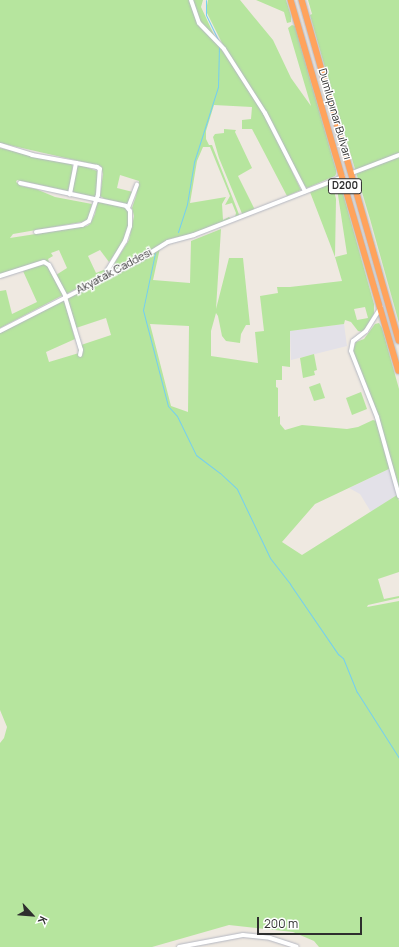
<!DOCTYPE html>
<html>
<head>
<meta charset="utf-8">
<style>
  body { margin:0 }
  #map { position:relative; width:399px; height:947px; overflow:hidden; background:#efe9e1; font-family:Manrope,sans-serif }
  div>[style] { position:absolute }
  .industrial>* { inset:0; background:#e3e1e8 }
  .green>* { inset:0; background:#b6e59e }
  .stream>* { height:1px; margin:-0.5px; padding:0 0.5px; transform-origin:0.5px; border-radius:0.5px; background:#75cff0 }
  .roads { filter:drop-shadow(0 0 1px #b4b7c1) drop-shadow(0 0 1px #b4b7c1) }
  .minor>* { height:4px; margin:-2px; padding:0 2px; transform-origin:2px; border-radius:2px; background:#fff }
  .highway>* { height:5.5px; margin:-2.75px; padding:0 2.75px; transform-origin:2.75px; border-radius:2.75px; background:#ffa35c }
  span { translate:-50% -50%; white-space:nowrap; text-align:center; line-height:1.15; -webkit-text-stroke:3px #fff; paint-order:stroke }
  .shield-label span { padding:1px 3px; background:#fff; border:1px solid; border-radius:3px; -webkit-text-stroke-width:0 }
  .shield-label { font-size:10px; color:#2e2e2e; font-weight:700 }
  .street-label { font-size:11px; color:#2e2e2e }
  .north { position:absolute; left:12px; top:895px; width:40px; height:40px; -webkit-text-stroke:3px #fff; paint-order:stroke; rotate:116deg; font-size:11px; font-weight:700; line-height:16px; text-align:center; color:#2e2e2e }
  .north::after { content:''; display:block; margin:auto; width:14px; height:18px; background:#2e2e2e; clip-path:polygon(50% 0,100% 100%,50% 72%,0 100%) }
  .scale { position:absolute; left:257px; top:917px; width:105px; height:18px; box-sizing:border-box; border:2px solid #2e2e2e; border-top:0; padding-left:5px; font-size:12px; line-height:14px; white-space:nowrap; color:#2e2e2e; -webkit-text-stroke:3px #fff; paint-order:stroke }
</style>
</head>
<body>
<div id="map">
  <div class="industrial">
    <div style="clip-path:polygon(344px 324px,347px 346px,291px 360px,290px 331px)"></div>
    <div style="clip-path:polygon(391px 468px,397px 495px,371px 512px,360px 494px,349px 488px)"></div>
  </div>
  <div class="green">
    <div style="clip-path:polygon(0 0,190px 0,197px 22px,220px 47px,260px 108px,272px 129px,301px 190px,287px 196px,252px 129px,242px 129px,242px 120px,251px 119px,252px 107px,214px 105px,206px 131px,206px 139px,209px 145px,212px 145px,240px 217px,236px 218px,235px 217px,236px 213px,232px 203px,225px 205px,230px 196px,210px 147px,203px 147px,197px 161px,190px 203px,226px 197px,222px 204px,223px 220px,229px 217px,231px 219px,188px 235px,169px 239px,127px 264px,116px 269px,114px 268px,114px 264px,129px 240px,134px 216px,132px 208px,136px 196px,139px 181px,120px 175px,117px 188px,133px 192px,128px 204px,105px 199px,100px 196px,103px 174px,101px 166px,0 143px)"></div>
    <div style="clip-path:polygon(192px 0,203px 0,201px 7px,215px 37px,201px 24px)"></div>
    <div style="clip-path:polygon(208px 0,240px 0,273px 40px,291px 78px,311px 106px,288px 28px,292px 25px,295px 26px,336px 170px,336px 174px,335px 176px,307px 188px,304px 185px,272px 122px,222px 43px,206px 11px)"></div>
    <div style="clip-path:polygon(256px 0,286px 0,291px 16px,291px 22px,287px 23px,284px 12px)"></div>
    <div style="clip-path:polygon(308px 0,399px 0,399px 323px,370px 219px,332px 92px,310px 15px,312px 14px)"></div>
    <div style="clip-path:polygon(224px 129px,236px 130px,235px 132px,252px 168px,238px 176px,255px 210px,243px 216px,219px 158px,213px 137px,215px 134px,224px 133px)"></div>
    <div style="clip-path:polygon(0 148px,72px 164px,73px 170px,68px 191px,17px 180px,16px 182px,21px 186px,36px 189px,55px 197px,92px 204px,88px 220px,82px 222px,13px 234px,10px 238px,87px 226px,90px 224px,95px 214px,97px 202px,124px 207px,128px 210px,129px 222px,122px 244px,109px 262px,100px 250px,88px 256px,96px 273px,106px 269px,106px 274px,66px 294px,56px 275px,67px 268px,59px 250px,51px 253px,53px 256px,48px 259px,49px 262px,44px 261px,0 275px)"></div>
    <div style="clip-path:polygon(78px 164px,100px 172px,95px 197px,72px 192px)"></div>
    <div style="clip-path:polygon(evenodd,338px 181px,342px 190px,374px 304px,374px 314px,363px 332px,358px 331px,351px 322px,345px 320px,344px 324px,290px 331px,290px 367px,282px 366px,282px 380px,276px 380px,276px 387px,278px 388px,278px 417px,280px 416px,280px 424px,285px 430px,302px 425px,347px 429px,358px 427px,373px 420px,376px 421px,391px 468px,315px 504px,282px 542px,302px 555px,397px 495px,399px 501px,399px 572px,378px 579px,384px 599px,399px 596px,399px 598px,368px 605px,367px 607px,399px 601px,399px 947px,319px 947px,314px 941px,293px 932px,229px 925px,152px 947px,0 947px,0 743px,4px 738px,7px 727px,0 710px,0 333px,64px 299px,75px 339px,46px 352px,49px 362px,79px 353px,78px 350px,81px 345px,111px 335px,106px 318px,76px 328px,67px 299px,160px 248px,153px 280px,190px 283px,191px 241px,221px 229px,216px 309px,229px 258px,243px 258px,250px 325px,246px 325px,241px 334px,240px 343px,226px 341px,222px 336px,218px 316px,216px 313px,211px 331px,211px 356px,258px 363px,255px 332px,264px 331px,260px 296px,278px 293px,277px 287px,290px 287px,342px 281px,335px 257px,310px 192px,332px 182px,336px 199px,335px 257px,347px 254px,336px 182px,338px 181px,365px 307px,368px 318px,357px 320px,354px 309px,365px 307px,338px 181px,150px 324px,189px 326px,188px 412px,171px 406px,150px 324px)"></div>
    <div style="clip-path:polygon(44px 263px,48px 266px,63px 295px,0 328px,0 291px,6px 290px,12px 314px,37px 302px,23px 271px)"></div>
    <div style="clip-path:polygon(379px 323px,382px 328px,399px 389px,399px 488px,375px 409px,354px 359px,353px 350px,356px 342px,364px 339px,375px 324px)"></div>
    <div style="clip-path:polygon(314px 354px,317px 370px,314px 371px,315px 375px,303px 378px,300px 358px)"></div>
    <div style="clip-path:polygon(320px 383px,325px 398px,314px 401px,309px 387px)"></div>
    <div style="clip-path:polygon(361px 392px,367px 409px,352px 415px,346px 398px)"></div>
  </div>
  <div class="stream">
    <div style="left:206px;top:0;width:15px;rotate:90deg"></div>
    <div style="left:206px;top:15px;width:28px;rotate:64deg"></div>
    <div style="left:178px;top:232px;width:29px;rotate:-72deg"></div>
    <div style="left:187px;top:204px;width:43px;rotate:-80.5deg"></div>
    <div style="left:194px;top:162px;width:79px;rotate:-72.3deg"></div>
    <div style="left:218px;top:87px;width:40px;rotate:-88.6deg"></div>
    <div style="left:155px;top:253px;width:58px;rotate:101.9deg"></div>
    <div style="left:143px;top:310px;width:99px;rotate:75.4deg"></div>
    <div style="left:168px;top:406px;width:13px;rotate:48deg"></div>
    <div style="left:177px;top:416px;width:43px;rotate:64deg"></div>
    <div style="left:196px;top:455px;width:30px;rotate:37deg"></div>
    <div style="left:220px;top:473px;width:23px;rotate:43deg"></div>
    <div style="left:237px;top:489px;width:76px;rotate:64.4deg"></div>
    <div style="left:270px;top:558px;width:33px;rotate:52deg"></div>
    <div style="left:290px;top:584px;width:85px;rotate:55.6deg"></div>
    <div style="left:338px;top:654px;width:6px;rotate:39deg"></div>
    <div style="left:343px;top:658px;width:37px;rotate:68deg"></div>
    <div style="left:357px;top:692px;width:78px;rotate:57.5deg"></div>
  </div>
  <div class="roads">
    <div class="minor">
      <div style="left:191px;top:0;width:24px;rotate:71deg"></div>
      <div style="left:199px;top:23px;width:36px;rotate:46deg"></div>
      <div style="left:224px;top:49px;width:76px;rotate:57.4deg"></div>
      <div style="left:265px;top:113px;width:88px;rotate:62.9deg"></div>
      <div style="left:0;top:145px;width:34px;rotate:17deg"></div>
      <div style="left:32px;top:155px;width:45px;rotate:10.3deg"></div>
      <div style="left:352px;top:173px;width:50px;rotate:-21deg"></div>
      <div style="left:20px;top:183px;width:108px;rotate:12.2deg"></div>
      <div style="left:126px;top:206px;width:6px;rotate:51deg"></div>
      <div style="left:130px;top:211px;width:15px;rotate:90deg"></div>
      <div style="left:130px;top:226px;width:16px;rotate:108deg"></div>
      <div style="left:125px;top:241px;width:35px;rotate:121deg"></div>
      <div style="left:107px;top:271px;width:5px;rotate:79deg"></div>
      <div style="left:128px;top:208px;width:25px;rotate:-69deg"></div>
      <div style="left:36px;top:232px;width:47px;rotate:-8.7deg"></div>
      <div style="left:82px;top:225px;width:8px;rotate:-30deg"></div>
      <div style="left:89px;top:221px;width:28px;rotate:-71deg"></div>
      <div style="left:98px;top:195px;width:26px;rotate:-86deg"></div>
      <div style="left:100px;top:169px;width:4px;rotate:-146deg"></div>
      <div style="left:97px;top:167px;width:21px;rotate:-169deg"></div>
      <div style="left:76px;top:163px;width:32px;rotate:101deg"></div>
      <div style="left:0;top:276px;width:46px;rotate:-17.7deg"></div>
      <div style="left:44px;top:262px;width:6px;rotate:31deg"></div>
      <div style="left:49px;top:265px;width:36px;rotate:62deg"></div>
      <div style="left:65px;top:297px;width:55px;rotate:73.2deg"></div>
      <div style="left:81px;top:350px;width:5px;rotate:101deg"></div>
      <div style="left:381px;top:307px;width:28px;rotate:122deg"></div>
      <div style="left:366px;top:331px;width:16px;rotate:142deg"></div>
      <div style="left:353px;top:341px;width:10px;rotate:101deg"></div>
      <div style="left:351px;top:351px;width:71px;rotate:68.5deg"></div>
      <div style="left:377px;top:417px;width:82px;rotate:74.4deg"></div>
      <div style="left:0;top:331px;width:156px;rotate:-27.1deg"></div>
      <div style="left:139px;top:260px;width:34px;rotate:-32deg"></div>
      <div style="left:168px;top:242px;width:27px;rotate:-15deg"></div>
      <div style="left:194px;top:235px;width:160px;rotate:-21.3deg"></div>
      <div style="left:179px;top:947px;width:65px;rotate:-10.6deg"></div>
      <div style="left:243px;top:935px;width:27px;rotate:6deg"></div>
      <div style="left:270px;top:938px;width:28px;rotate:18deg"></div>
    </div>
    <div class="highway">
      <div style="left:291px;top:0;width:386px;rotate:73.8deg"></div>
      <div style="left:302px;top:0;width:354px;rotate:74.1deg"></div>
    </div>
  </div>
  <div class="shield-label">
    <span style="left:345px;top:186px">D200</span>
  </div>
  <div class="street-label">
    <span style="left:335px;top:114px;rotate:74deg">Dumlupınar Bulvarı</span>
    <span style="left:114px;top:271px;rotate:-28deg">Akyatak Caddesi</span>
  </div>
  <div class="north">K</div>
  <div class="scale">200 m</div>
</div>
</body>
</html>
